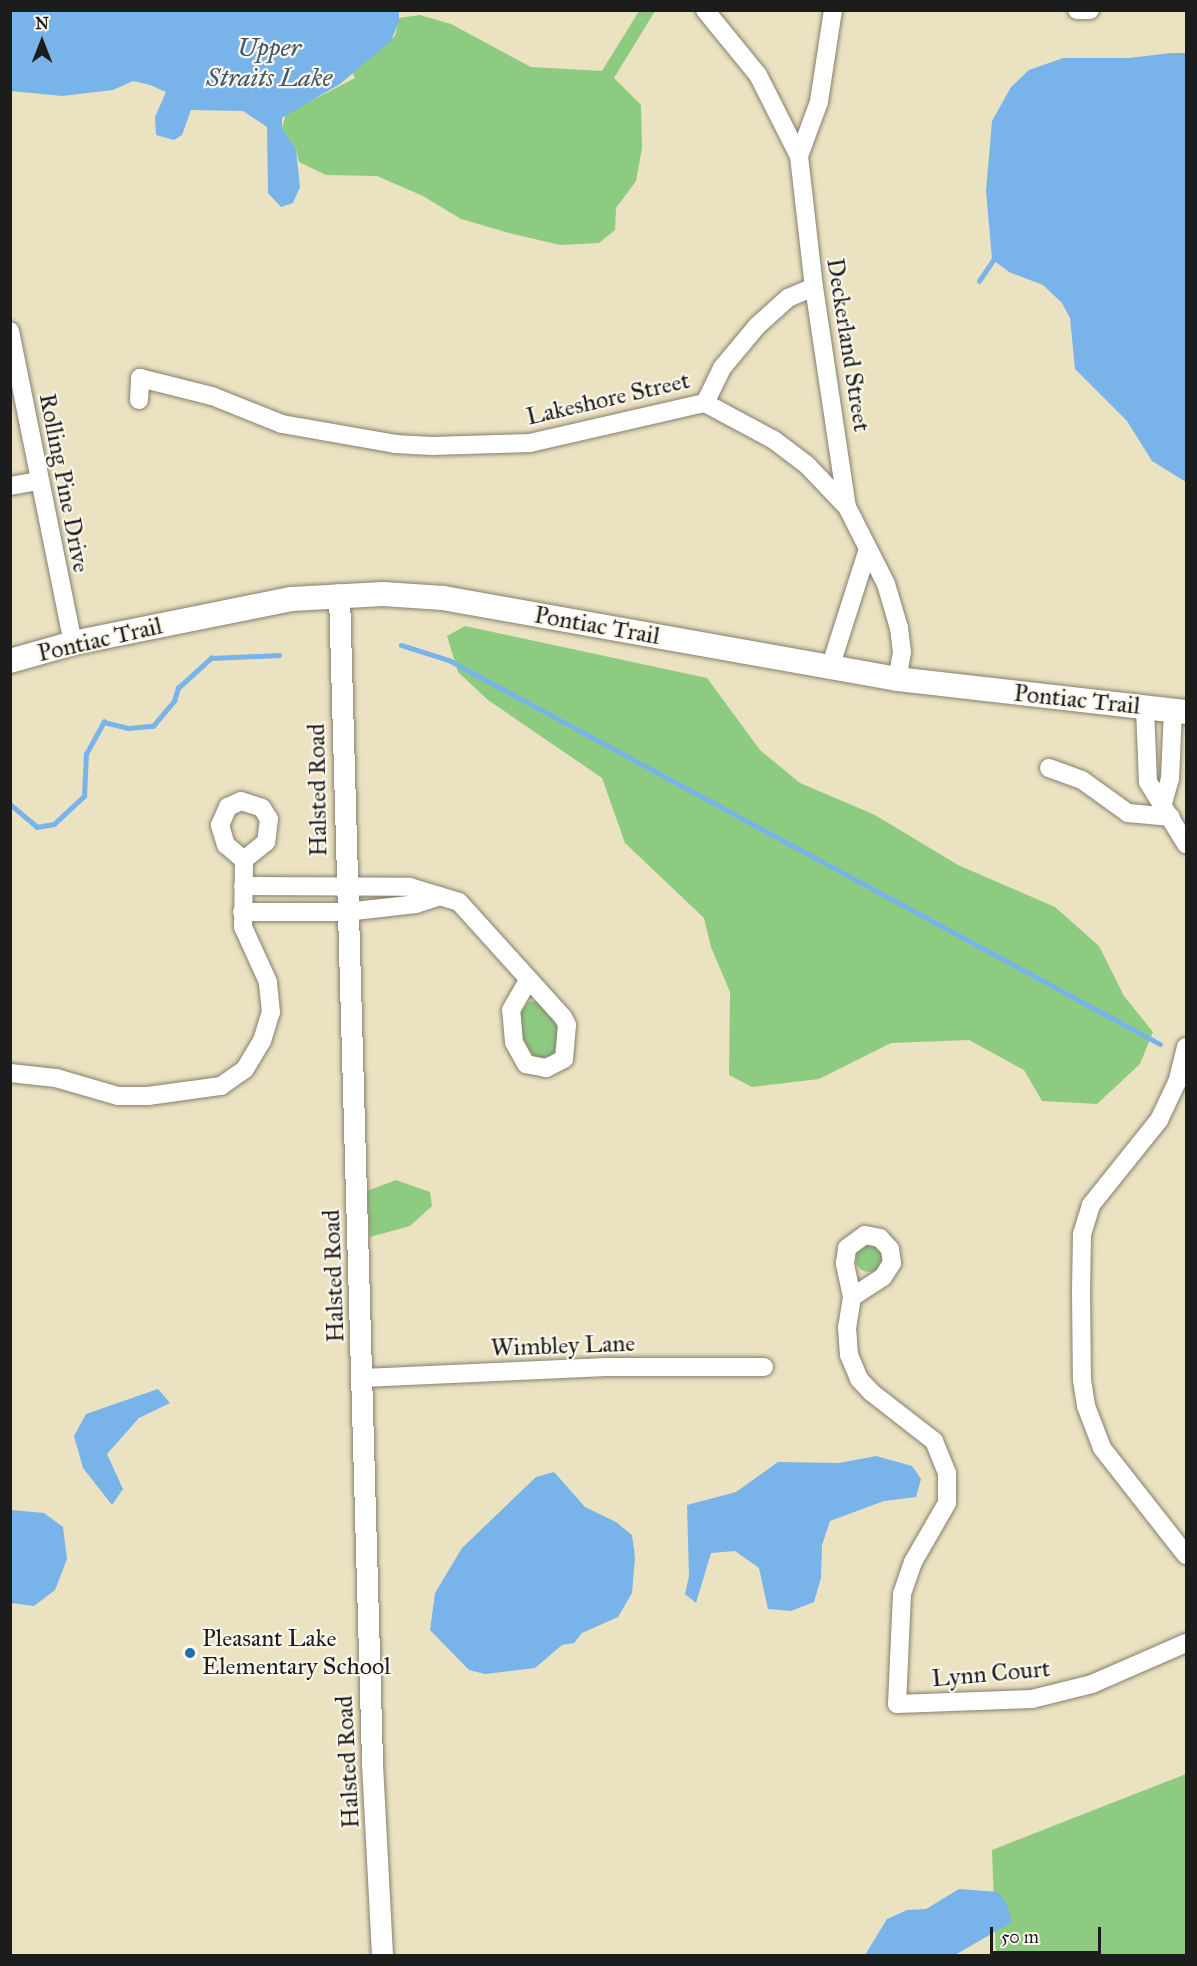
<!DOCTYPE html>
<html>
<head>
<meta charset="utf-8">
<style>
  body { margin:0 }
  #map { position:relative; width:1197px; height:1966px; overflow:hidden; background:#ebe2c1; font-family:"IM FELL Great Primer",serif }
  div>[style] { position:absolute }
  .green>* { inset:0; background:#8dcb81 }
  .round { border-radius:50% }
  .water>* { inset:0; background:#78b4ea }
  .stream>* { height:4.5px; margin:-2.25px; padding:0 2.25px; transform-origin:2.25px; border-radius:2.25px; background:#78b4ea }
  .roads { filter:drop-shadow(0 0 2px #847f6e) drop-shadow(0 0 2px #847f6e) }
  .minor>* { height:18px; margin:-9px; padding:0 9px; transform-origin:9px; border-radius:9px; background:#fff }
  .tertiary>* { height:21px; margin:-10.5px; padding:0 10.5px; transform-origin:10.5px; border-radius:10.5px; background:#fff }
  .secondary>* { height:24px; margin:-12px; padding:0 12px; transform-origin:12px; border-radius:12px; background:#fff }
  .dots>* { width:16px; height:16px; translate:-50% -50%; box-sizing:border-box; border:3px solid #fbf7ec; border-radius:50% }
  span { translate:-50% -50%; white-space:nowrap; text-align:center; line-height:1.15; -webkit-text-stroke:4.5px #fbf7ec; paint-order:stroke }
  .street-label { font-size:24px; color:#1c1c1c }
  .poi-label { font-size:24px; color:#1c1c1c }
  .left { translate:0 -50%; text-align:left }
  .water-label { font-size:26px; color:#41596e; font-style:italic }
  .frame { position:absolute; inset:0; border:12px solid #1c1c1c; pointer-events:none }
  .north { position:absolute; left:12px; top:12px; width:60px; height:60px; -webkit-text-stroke:4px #fbf7ec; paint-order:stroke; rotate:0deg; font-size:16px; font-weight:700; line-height:24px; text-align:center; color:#1c1c1c }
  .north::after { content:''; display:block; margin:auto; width:21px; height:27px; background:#1c1c1c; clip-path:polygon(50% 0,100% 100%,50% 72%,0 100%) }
  .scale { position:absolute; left:990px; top:1927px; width:111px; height:27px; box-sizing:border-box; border:3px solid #1c1c1c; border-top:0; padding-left:8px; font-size:18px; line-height:21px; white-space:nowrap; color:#1c1c1c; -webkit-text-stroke:4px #fbf7ec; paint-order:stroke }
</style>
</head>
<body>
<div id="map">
  <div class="green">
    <div style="clip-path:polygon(639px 11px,655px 11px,614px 78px,641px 105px,642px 148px,636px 181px,616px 208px,615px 230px,599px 243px,560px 245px,513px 234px,461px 219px,423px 196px,377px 176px,326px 175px,299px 162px,296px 149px,282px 128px,286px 114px,355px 78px,352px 72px,358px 65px,395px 36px,399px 18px,420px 15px,451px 24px,531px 67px,602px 71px)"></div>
    <div style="clip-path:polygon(465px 626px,707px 678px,760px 750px,800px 783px,875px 815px,958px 865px,1055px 907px,1099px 946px,1124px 996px,1153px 1032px,1140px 1064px,1097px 1104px,1042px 1101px,1024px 1070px,969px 1040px,891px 1043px,819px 1079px,752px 1087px,729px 1075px,730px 992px,711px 947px,704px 918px,625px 843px,602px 778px,488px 700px,458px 672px,447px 636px)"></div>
    <div style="clip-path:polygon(530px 1001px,537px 1002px,558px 1026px,558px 1049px,549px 1059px,535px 1059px,525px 1050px,517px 1016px)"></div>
    <div style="clip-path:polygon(396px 1180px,430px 1192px,432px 1206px,410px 1226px,370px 1237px,367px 1191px)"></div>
    <div class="round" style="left:856px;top:1246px;width:26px;height:26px"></div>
    <div style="clip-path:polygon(1186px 1774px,1186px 1955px,996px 1955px,992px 1850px)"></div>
  </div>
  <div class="water">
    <div style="clip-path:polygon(11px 10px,399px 10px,399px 21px,391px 41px,340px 84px,282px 118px,282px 128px,296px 149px,300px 187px,293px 203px,281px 207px,268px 193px,267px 127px,243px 111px,191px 110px,182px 135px,174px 140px,156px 135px,155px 117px,166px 92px,150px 85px,133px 81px,113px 90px,62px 96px,11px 91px)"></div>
    <div style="clip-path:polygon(1171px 53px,1186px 53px,1186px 482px,1152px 461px,1127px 421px,1075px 369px,1070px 318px,1062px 303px,1043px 285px,1009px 272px,992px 259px,986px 191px,992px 121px,1011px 87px,1029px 70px,1063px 58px,1129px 58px)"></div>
    <div style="clip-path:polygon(158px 1389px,170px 1403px,139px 1418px,107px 1454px,123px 1489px,112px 1505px,83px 1468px,74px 1436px,86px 1414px)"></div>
    <div style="clip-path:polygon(876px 1456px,912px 1466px,921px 1479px,916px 1497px,884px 1501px,830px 1521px,822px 1545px,821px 1578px,814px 1602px,791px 1611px,768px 1609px,759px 1568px,735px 1551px,711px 1553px,696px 1603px,685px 1594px,689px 1576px,687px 1505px,736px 1492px,778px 1462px,839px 1463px)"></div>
    <div style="clip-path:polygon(554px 1472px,585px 1507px,616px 1522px,632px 1535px,635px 1557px,632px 1593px,618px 1617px,582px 1633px,574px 1643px,562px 1645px,535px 1668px,485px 1674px,469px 1670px,430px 1630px,435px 1593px,462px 1548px,536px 1477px)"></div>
    <div style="clip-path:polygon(11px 1510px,44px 1513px,63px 1527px,67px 1559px,55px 1590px,34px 1606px,11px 1603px)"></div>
    <div style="clip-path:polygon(959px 1889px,998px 1892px,1007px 1905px,1012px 1922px,955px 1955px,865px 1955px,887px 1919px,907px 1910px,926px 1909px)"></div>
  </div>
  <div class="stream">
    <div style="left:979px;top:281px;width:25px;rotate:-56deg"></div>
    <div style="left:401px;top:645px;width:50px;rotate:17.4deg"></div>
    <div style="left:449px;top:660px;width:808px;rotate:28.37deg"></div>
    <div style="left:10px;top:804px;width:35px;rotate:40deg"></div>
    <div style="left:37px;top:827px;width:17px;rotate:-10deg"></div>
    <div style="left:54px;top:824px;width:41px;rotate:-43deg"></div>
    <div style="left:84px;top:796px;width:42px;rotate:-87.3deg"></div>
    <div style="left:86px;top:754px;width:37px;rotate:-61deg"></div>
    <div style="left:104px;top:722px;width:25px;rotate:14deg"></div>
    <div style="left:128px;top:728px;width:25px;rotate:-5deg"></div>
    <div style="left:153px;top:726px;width:33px;rotate:-50deg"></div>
    <div style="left:174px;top:701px;width:14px;rotate:-73deg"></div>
    <div style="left:178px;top:688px;width:45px;rotate:-42.3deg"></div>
    <div style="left:211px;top:658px;width:68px;rotate:-2.5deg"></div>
  </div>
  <div class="roads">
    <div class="minor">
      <div style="left:705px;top:10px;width:84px;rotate:50.8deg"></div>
      <div style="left:758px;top:75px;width:91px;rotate:63.2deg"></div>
      <div style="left:833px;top:10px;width:93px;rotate:98.7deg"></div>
      <div style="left:819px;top:102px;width:58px;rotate:110.3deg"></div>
      <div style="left:799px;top:156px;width:132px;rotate:83.5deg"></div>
      <div style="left:814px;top:287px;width:222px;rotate:81.5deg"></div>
      <div style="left:847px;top:507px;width:86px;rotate:63.1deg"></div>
      <div style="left:886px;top:584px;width:46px;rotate:73.5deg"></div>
      <div style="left:899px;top:628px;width:24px;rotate:83deg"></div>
      <div style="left:902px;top:652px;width:27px;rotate:100deg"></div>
      <div style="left:1077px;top:10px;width:13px"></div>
      <div style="left:10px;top:331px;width:318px;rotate:78.6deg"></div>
      <div style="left:139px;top:400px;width:22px;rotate:-87deg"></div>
      <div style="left:140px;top:378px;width:74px;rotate:14deg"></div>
      <div style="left:212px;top:396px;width:75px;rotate:21.8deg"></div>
      <div style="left:282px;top:424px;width:115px;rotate:10deg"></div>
      <div style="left:395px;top:444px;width:37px;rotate:3deg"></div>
      <div style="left:432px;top:446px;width:98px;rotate:-1.8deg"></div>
      <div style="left:530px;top:443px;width:180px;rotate:-12.9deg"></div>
      <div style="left:705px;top:403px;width:78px;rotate:28.2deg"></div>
      <div style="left:774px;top:440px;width:41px;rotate:37.1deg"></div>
      <div style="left:807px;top:465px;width:58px;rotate:46.4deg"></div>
      <div style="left:705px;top:403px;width:39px;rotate:-64deg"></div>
      <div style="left:722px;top:368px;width:55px;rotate:-50.2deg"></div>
      <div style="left:757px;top:326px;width:42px;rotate:-42.1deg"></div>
      <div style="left:788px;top:298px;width:28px;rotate:-23deg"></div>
      <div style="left:10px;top:486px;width:29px;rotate:-10deg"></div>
      <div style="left:830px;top:668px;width:122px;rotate:-72.3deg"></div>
      <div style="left:1145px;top:708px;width:74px;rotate:87.7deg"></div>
      <div style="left:1148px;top:782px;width:73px;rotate:58.5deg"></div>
      <div style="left:1049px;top:768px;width:35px;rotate:20deg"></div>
      <div style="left:1082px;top:780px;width:57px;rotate:35.7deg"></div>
      <div style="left:1128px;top:813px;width:43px;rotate:5.3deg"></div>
      <div style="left:241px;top:801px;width:22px;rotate:18deg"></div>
      <div style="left:262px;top:808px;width:13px;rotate:58deg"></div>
      <div style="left:269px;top:819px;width:23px;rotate:97deg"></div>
      <div style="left:266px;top:842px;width:28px;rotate:141deg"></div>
      <div style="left:244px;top:860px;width:23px;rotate:-140deg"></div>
      <div style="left:226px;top:845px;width:21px;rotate:-107deg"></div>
      <div style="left:220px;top:825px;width:20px;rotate:-66deg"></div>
      <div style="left:228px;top:807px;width:14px;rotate:-25deg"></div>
      <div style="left:1163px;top:803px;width:25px;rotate:-74deg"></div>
      <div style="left:1170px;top:779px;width:68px;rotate:-87.5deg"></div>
      <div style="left:243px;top:886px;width:167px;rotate:0.3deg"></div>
      <div style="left:410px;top:887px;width:51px;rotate:17deg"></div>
      <div style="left:459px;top:902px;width:155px;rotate:47.9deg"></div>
      <div style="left:563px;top:1017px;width:9px;rotate:63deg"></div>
      <div style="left:567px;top:1025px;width:34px;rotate:95deg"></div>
      <div style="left:564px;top:1059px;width:20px;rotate:153deg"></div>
      <div style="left:546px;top:1068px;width:20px;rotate:-169deg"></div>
      <div style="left:526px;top:1064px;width:25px;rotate:-119deg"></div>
      <div style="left:514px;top:1042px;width:32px;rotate:-95deg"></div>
      <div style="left:511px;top:1010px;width:32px;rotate:-60deg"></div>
      <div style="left:242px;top:912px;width:104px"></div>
      <div style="left:346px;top:912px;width:70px;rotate:-6.5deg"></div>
      <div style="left:416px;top:904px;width:25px;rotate:-18deg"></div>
      <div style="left:1186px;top:1047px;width:36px;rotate:104deg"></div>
      <div style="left:1177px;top:1082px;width:42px;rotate:115.3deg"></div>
      <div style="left:1159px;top:1120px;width:109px;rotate:128.7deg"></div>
      <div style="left:1091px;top:1205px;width:30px;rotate:107deg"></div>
      <div style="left:1082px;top:1234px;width:57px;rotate:91deg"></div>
      <div style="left:1081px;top:1291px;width:89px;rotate:89.4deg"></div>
      <div style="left:1082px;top:1380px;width:26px;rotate:81deg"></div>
      <div style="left:1086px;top:1406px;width:45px;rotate:69.1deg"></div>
      <div style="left:1102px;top:1448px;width:136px;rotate:51.9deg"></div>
      <div style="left:10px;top:1073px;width:46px;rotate:6.2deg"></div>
      <div style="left:56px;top:1078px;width:65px;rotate:16.2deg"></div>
      <div style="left:118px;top:1096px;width:30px"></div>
      <div style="left:148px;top:1096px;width:74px;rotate:-7.8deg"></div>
      <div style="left:221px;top:1086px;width:29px;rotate:-35deg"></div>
      <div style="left:245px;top:1069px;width:33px;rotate:-59deg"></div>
      <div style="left:262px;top:1041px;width:30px;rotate:-73deg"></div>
      <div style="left:271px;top:1012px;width:30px;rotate:-96deg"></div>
      <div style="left:268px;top:982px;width:60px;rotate:-114.4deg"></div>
      <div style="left:243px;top:927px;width:67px;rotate:-89.1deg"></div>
      <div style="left:852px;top:1297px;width:35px;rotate:-102deg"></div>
      <div style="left:845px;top:1263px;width:15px;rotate:-82deg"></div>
      <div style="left:847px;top:1248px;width:22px;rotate:-36deg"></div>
      <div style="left:865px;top:1235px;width:15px;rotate:11deg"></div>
      <div style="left:880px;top:1238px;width:15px;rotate:48deg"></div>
      <div style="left:890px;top:1249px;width:14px;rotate:82deg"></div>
      <div style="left:892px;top:1263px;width:17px;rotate:123deg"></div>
      <div style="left:883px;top:1277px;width:37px;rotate:147deg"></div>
      <div style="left:852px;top:1297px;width:30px;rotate:99deg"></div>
      <div style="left:847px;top:1327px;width:28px;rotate:86deg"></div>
      <div style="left:849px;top:1355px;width:26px;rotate:67deg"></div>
      <div style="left:859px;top:1379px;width:18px;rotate:47deg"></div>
      <div style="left:871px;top:1392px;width:80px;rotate:37.9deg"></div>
      <div style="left:934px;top:1441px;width:35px;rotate:68deg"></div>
      <div style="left:947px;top:1473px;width:30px;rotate:90deg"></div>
      <div style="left:947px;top:1503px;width:68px;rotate:120deg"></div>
      <div style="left:913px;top:1562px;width:34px;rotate:109deg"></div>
      <div style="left:902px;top:1594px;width:110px;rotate:92.6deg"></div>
      <div style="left:897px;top:1704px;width:135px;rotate:-2.1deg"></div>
      <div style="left:1032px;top:1699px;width:62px;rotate:-14deg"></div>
      <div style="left:1092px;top:1684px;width:103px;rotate:-23.6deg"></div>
      <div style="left:363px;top:1378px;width:244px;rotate:-2.6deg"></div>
      <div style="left:607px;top:1367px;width:157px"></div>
    </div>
    <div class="tertiary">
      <div style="left:339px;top:594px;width:1170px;rotate:88.38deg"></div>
      <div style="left:372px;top:1764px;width:192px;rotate:87deg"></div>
    </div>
    <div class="secondary">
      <div style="left:10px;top:661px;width:66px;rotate:-15.9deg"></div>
      <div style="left:73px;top:643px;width:222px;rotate:-11.4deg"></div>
      <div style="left:291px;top:599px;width:92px;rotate:-3.1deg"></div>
      <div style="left:383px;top:594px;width:60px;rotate:3.8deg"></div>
      <div style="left:443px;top:598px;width:461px;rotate:10.1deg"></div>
      <div style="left:897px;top:679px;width:291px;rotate:6.5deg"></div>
    </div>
  </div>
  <div class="dots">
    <div style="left:190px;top:1653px;background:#1f6fb2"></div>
  </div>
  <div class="street-label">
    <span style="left:848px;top:345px;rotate:81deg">Deckerland Street</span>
    <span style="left:608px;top:399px;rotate:-13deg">Lakeshore Street</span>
    <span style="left:64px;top:483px;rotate:79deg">Rolling Pine Drive</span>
    <span style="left:597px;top:626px;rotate:10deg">Pontiac Trail</span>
    <span style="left:100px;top:640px;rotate:-13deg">Pontiac Trail</span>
    <span style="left:1077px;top:700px;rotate:6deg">Pontiac Trail</span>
    <span style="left:318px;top:790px;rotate:-91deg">Halsted Road</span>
    <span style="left:334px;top:1276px;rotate:-92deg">Halsted Road</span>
    <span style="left:563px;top:1346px;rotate:-2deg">Wimbley Lane</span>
    <span style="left:991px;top:1674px;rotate:-5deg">Lynn Court</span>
    <span style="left:348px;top:1762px;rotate:-93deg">Halsted Road</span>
  </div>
  <div class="poi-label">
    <span class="left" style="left:202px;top:1653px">Pleasant Lake<br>Elementary School</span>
  </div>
  <div class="water-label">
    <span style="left:269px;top:63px">Upper<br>Straits Lake</span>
  </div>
  <div class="frame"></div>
  <div class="north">N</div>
  <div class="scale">50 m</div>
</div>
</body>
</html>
